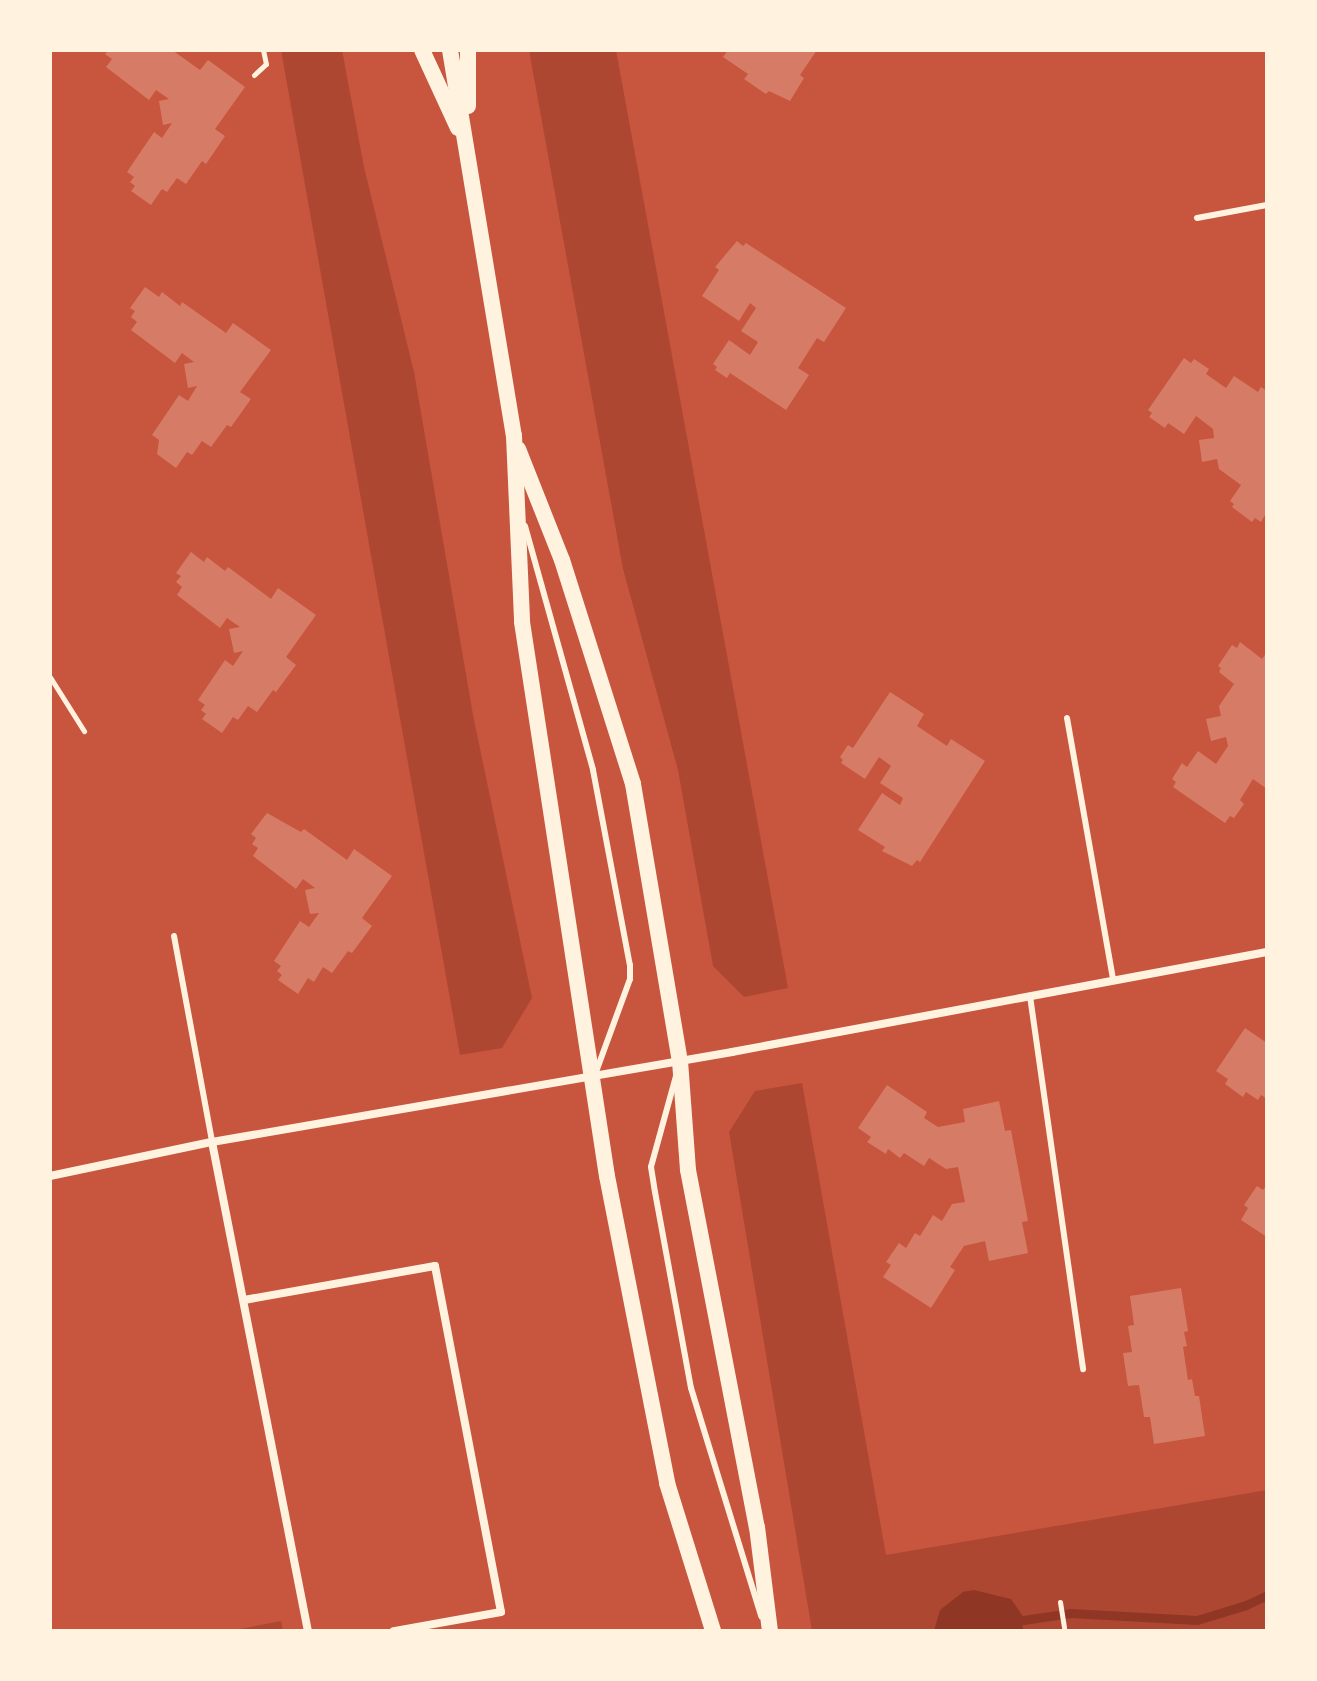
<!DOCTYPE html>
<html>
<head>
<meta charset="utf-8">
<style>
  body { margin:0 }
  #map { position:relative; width:1317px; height:1681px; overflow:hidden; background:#c8553d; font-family:Spectral,serif }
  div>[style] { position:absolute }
  .green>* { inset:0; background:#ae4732 }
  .water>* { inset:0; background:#8f3625 }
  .stream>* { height:9px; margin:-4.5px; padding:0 4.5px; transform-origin:4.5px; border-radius:4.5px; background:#8f3625 }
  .building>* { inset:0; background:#d67c66 }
  .path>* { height:5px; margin:-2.5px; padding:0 2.5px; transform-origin:2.5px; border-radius:2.5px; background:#fff3e0 }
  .service>* { height:6px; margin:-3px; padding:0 3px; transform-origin:3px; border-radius:3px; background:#fff3e0 }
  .minor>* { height:8px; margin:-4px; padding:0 4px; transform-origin:4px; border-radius:4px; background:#fff3e0 }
  .secondary>* { height:16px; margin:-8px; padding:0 8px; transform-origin:8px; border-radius:8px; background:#fff3e0 }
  span { translate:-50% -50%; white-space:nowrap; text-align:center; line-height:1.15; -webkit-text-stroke:6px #fff3e0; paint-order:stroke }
  .frame { position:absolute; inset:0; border:52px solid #fff3e0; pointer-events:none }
</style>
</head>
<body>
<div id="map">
  <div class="green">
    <div style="clip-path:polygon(281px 50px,342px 50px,364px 167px,414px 372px,473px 715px,532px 998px,502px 1048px,460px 1055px)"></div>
    <div style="clip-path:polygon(529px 50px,616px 50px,788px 988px,744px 997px,713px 966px,678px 770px,623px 569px)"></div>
    <div style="clip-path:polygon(802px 1083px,886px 1555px,1267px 1490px,1267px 1631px,812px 1631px,729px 1132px,755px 1091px)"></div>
    <div style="clip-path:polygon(281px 1621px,283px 1631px,230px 1631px)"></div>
  </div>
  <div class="water">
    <div style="clip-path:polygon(974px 1590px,1011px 1599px,1022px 1615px,1023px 1631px,934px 1631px,940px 1610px,963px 1592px)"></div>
  </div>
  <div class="stream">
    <div style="left:1023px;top:1620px;width:49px;rotate:-8.3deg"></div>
    <div style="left:1071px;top:1613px;width:126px;rotate:3.2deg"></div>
    <div style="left:1197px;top:1620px;width:51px;rotate:-17deg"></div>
    <div style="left:1246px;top:1605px;width:23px;rotate:-25deg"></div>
  </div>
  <div class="building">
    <div style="clip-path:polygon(109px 50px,172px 50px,200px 70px,208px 60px,245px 87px,215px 129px,225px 136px,206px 164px,202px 161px,186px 184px,177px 178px,167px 192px,162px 189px,151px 205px,131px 191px,135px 186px,130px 182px,134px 177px,127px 172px,154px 132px,162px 138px,172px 123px,163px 125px,159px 101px,169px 99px,156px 90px,149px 100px,106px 67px,112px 59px,105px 54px)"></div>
    <div style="clip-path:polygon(728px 50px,817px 50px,800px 75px,804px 78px,790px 101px,769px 91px,766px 94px,744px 79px,748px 74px,723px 57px)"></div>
    <div style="clip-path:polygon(737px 241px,743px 246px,746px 243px,846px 308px,824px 342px,817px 338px,798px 368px,809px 375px,786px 410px,730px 373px,727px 378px,715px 370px,717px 367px,713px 364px,729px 340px,750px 355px,758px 342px,741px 331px,756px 308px,750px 303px,739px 321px,702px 296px,719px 270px,715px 267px)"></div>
    <div style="clip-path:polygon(145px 287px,159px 297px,162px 292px,180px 306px,182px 302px,226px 333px,233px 323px,271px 350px,240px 392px,251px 399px,231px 427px,227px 425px,211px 447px,202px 441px,192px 455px,187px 452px,176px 468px,157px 454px,159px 440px,152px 435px,179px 395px,188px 401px,197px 386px,188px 388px,184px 364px,194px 362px,182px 353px,175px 363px,131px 330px,137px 322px,131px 317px,135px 311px,130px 308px)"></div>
    <div style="clip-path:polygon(1184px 358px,1191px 363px,1194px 359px,1209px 369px,1206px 374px,1226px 388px,1234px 376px,1258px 392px,1261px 387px,1267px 391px,1267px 512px,1261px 522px,1255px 518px,1252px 522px,1232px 507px,1234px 504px,1230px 501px,1241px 485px,1219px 469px,1217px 459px,1202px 462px,1199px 440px,1214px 438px,1213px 429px,1196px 416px,1184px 434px,1168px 423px,1165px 428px,1149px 417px,1152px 413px,1148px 410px)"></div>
    <div style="clip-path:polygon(191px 552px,204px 562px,207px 557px,225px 571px,228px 567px,271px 599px,278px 588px,316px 615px,286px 657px,296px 665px,276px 692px,273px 690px,257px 712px,248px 706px,238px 720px,233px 717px,222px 733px,202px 719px,206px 714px,201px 710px,205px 705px,198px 700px,225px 660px,233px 666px,243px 651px,234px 653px,229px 629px,240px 627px,227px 618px,220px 628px,177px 595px,182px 587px,176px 582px,181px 576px,176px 573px)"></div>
    <div style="clip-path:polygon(1240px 642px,1262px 659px,1267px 652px,1267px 789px,1253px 779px,1240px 800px,1244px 804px,1234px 818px,1230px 816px,1225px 823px,1173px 787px,1176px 782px,1172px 779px,1182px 763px,1187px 767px,1198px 751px,1216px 764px,1228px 746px,1226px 737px,1211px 741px,1206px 719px,1221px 716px,1219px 706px,1234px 684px,1219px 672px,1221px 668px,1218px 666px,1232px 645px,1237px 648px)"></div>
    <div style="clip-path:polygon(890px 692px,924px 714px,917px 726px,947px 746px,951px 739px,985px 761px,920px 862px,917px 860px,912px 866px,882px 851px,885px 847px,858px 830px,882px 793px,900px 805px,903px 798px,880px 783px,891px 766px,879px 757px,865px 779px,841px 763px,843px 760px,840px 757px,848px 745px,853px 748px)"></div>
    <div style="clip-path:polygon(267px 813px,301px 832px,304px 829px,347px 860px,354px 849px,392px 876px,362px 918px,372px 926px,352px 953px,348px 951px,332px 973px,323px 967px,314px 982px,308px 978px,298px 994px,278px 980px,282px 975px,277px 971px,281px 966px,274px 961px,300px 921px,309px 927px,319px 913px,310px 914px,305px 890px,315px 888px,303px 879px,296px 889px,253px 856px,258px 848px,252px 844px,256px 838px,251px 834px)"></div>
    <div style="clip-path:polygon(1245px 1028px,1267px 1043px,1267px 1099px,1261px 1095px,1258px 1100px,1246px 1092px,1243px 1097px,1225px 1084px,1228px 1079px,1216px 1071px)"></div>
    <div style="clip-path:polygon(887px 1085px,927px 1112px,924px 1118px,938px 1127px,965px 1122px,963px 1109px,999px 1101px,1005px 1131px,1011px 1130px,1028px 1221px,1022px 1222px,1028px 1253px,989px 1261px,985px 1241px,964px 1246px,950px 1267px,955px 1270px,931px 1308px,883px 1277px,891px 1265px,886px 1262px,899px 1243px,906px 1248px,915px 1233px,920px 1236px,933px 1215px,942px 1221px,952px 1204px,965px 1202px,958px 1167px,946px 1169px,929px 1158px,924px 1166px,904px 1153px,900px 1158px,888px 1149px,886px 1154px,867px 1142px,871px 1137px,858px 1128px)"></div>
    <div style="clip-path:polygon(1267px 1185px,1267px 1237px,1241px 1220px,1248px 1208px,1244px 1205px,1257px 1186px,1263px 1190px)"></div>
    <div style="clip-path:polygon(1181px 1288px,1188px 1331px,1184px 1332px,1187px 1346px,1183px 1347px,1188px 1380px,1192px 1379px,1195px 1396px,1199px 1396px,1205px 1436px,1154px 1444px,1150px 1417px,1144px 1417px,1139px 1385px,1128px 1386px,1123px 1353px,1132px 1352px,1128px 1326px,1134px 1325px,1130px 1296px)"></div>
  </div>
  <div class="path">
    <div style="left:254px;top:75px;width:16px;rotate:-43deg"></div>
    <div style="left:266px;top:64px;width:14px;rotate:-102deg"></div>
    <div style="left:50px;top:677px;width:64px;rotate:57.8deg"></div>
    <div style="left:1060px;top:1602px;width:26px;rotate:81deg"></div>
  </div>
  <div class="service">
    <div style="left:1197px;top:218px;width:71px;rotate:-10.5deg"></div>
    <div style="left:525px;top:526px;width:253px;rotate:74.4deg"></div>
    <div style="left:593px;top:770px;width:198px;rotate:79.3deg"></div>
    <div style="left:630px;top:965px;width:14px;rotate:90deg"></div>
    <div style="left:630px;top:979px;width:99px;rotate:110.1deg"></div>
    <div style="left:1067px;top:718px;width:266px;rotate:80deg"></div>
    <div style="left:174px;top:936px;width:209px;rotate:79.5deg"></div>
    <div style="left:1030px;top:996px;width:377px;rotate:81.9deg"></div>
    <div style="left:676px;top:1076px;width:94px;rotate:105.4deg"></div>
    <div style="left:651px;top:1167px;width:25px;rotate:81deg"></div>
    <div style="left:655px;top:1192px;width:199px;rotate:79.6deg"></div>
    <div style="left:691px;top:1388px;width:239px;rotate:72.9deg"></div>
  </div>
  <div class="minor">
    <div style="left:212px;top:1142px;width:498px;rotate:78.9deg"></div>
    <div style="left:50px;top:1176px;width:166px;rotate:-11.9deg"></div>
    <div style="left:212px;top:1142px;width:528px;rotate:-9.82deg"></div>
    <div style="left:732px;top:1052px;width:544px;rotate:-10.59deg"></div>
    <div style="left:244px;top:1300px;width:194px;rotate:-10.1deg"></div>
    <div style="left:435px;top:1266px;width:352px;rotate:79.2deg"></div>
    <div style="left:501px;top:1612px;width:109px;rotate:169.9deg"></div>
  </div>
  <div class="secondary">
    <div style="left:422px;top:50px;width:86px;rotate:65.2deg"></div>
    <div style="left:450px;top:50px;width:391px;rotate:80.6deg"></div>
    <div style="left:514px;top:436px;width:186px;rotate:87.5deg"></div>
    <div style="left:522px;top:622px;width:560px;rotate:81.28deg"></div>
    <div style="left:607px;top:1176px;width:313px;rotate:78.9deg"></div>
    <div style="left:667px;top:1483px;width:155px;rotate:72.7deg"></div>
    <div style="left:468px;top:106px;width:56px;rotate:-90deg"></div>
    <div style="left:518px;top:449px;width:119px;rotate:68.4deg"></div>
    <div style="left:562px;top:560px;width:235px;rotate:72.4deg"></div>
    <div style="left:633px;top:784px;width:281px;rotate:80.4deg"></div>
    <div style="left:680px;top:1061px;width:109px;rotate:85.8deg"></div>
    <div style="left:688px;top:1170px;width:364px;rotate:79.1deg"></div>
    <div style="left:757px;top:1527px;width:105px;rotate:82.9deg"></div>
  </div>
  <div class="frame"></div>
</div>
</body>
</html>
